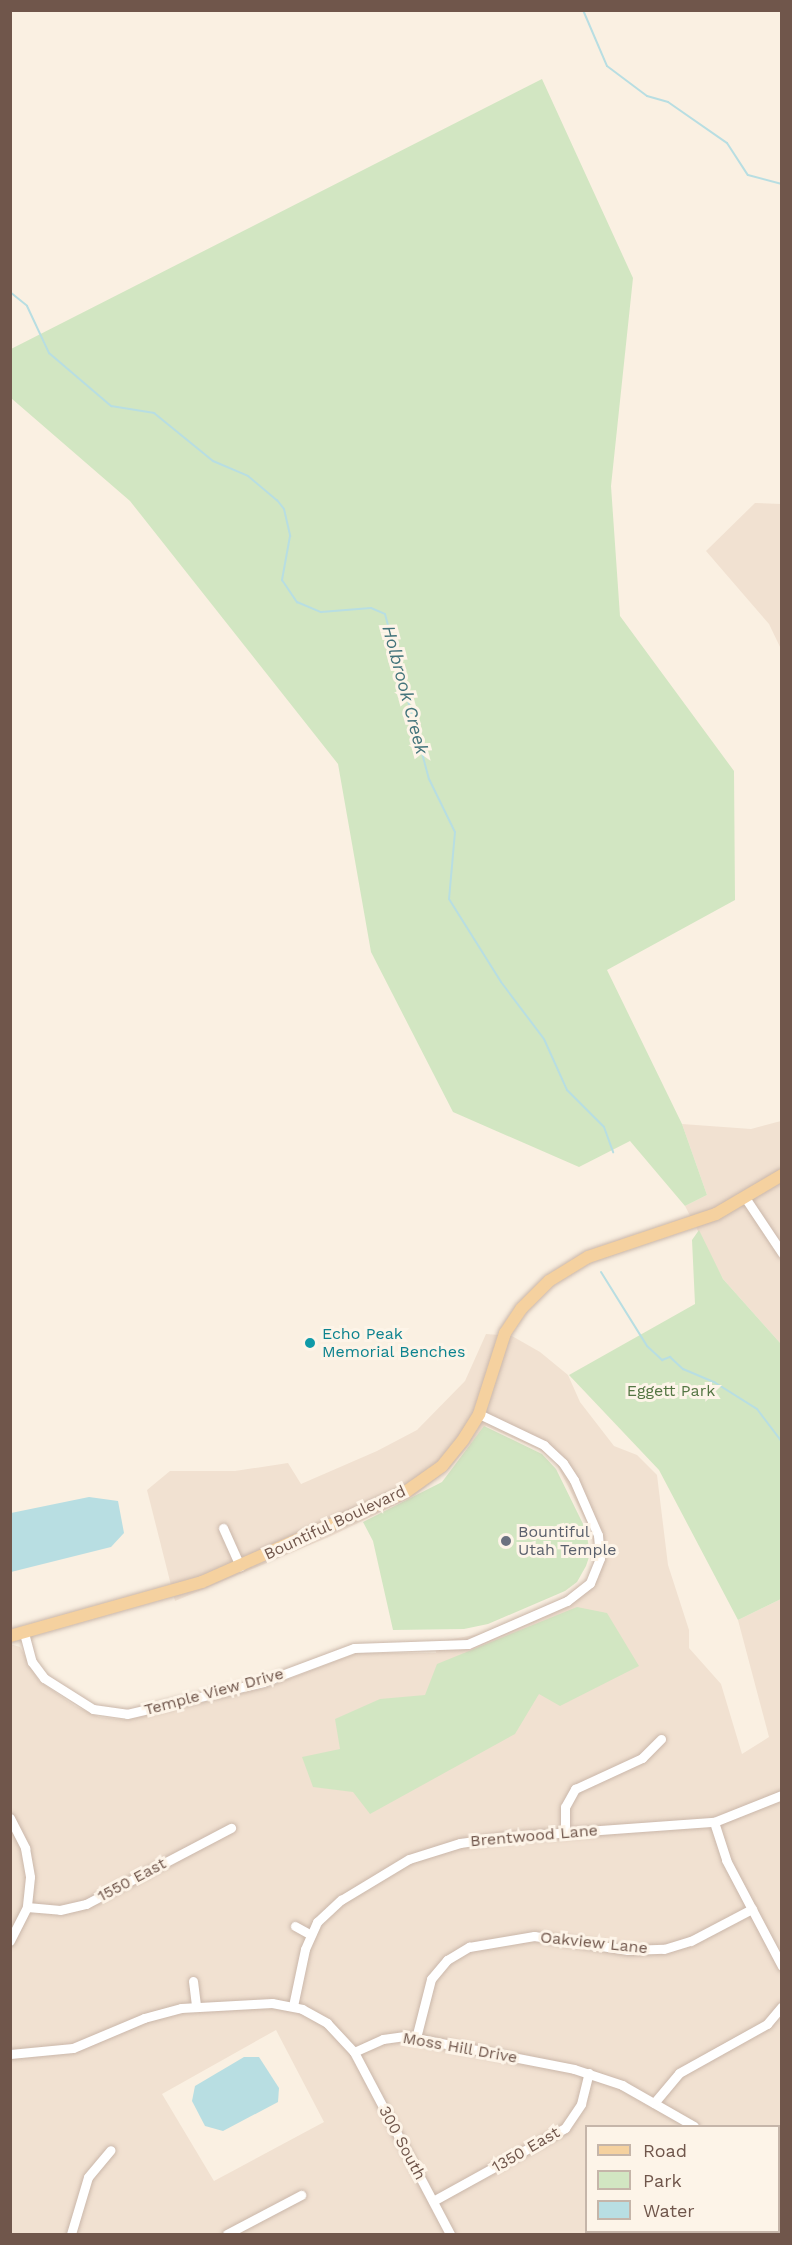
<!DOCTYPE html>
<html>
<head>
<meta charset="utf-8">
<style>
  body { margin:0 }
  #map { position:relative; width:792px; height:2245px; overflow:hidden; background:#faf0e2; font-family:"Work Sans",sans-serif }
  div>[style] { position:absolute }
  .residential>* { inset:0; background:#f1e1d1 }
  .green>* { inset:0; background:#d2e6c2 }
  .water>* { inset:0; background:#b8dee2 }
  .stream>* { height:2px; margin:-1px; padding:0 1px; transform-origin:1px; border-radius:1px; background:#b8dee2 }
  .roads { filter:drop-shadow(0 0 2px #cab7aa) drop-shadow(0 0 2px #cab7aa) }
  .minor>* { height:9px; margin:-4.5px; padding:0 4.5px; transform-origin:4.5px; border-radius:4.5px; background:#fff }
  .major>* { height:12px; margin:-6px; padding:0 6px; transform-origin:6px; border-radius:6px; background:#f5d19f }
  .dots>* { width:16px; height:16px; translate:-50% -50%; box-sizing:border-box; border:3px solid #fdf4e8; border-radius:50% }
  span { translate:-50% -50%; white-space:nowrap; text-align:center; line-height:1.15; -webkit-text-stroke:6px #fdf4e8; paint-order:stroke }
  .culture-label { font-size:16px; color:#0d838f }
  .left { translate:0 -50%; text-align:left }
  .park-label { font-size:16px; color:#547543 }
  .street-label { font-size:16px; color:#70564b }
  .worship-label { font-size:16px; color:#5b616d }
  .water-label { font-size:18px; color:#43747b; font-style:italic }
  .frame { position:absolute; inset:0; border:12px solid #70564b; pointer-events:none }
  .legend { position:absolute; left:585px; top:2125px; width:195px; height:108px; box-sizing:border-box; background:#fdf4e8; border:2px solid #c5b5a9; margin:0; padding:8px 10px; list-style:none; font-size:18px; color:#70564b }
  .legend li { display:flex; align-items:center; gap:12px; height:30px }
  .legend b { width:30px; border:2px solid #c5b5a9 }
</style>
</head>
<body>
<div id="map">
  <div class="residential">
    <div style="clip-path:polygon(755px 503px,781px 504px,781px 649px,769px 624px,706px 551px)"></div>
    <div style="clip-path:polygon(781px 1121px,781px 1344px,723px 1279px,685px 1206px,707px 1195px,682px 1124px,751px 1129px)"></div>
    <div style="clip-path:polygon(evenodd,486px 1334px,512px 1336px,540px 1352px,568px 1375px,580px 1402px,614px 1446px,637px 1455px,657px 1475px,668px 1565px,689px 1630px,689px 1648px,721px 1684px,742px 1754px,769px 1737px,738px 1620px,781px 1599px,781px 2234px,11px 2234px,10px 1644px,20px 1647px,39px 1681px,75px 1706px,99px 1717px,126px 1720px,265px 1688px,357px 1653px,436px 1653px,436px 1642px,480px 1634px,565px 1597px,587px 1580px,593px 1567px,595px 1546px,590px 1529px,555px 1461px,540px 1450px,486px 1426px,449px 1469px,414px 1496px,329px 1537px,175px 1601px,147px 1490px,170px 1471px,235px 1471px,288px 1463px,301px 1484px,377px 1451px,417px 1430px,465px 1381px,486px 1334px,276px 2030px,324px 2122px,214px 2181px,162px 2094px,276px 2030px,486px 1334px,586px 2126px,778px 2126px,778px 2232px,586px 2232px,586px 2126px)"></div>
  </div>
  <div class="green">
    <div style="clip-path:polygon(542px 79px,633px 278px,611px 486px,620px 616px,734px 771px,735px 900px,607px 970px,682px 1124px,707px 1195px,685px 1206px,630px 1141px,579px 1167px,453px 1112px,371px 952px,338px 764px,130px 501px,11px 398px,11px 349px)"></div>
    <div style="clip-path:polygon(699px 1230px,723px 1279px,781px 1344px,781px 1599px,738px 1620px,659px 1470px,569px 1375px,695px 1304px,692px 1240px)"></div>
    <div style="clip-path:polygon(484px 1426px,542px 1454px,556px 1469px,586px 1530px,590px 1554px,586px 1566px,577px 1582px,565px 1591px,488px 1624px,464px 1629px,393px 1630px,373px 1541px,363px 1522px,442px 1482px)"></div>
    <div style="clip-path:polygon(577px 1607px,607px 1613px,639px 1666px,560px 1706px,539px 1694px,515px 1734px,370px 1814px,353px 1792px,313px 1787px,302px 1757px,340px 1749px,335px 1719px,380px 1699px,425px 1695px,437px 1664px)"></div>
  </div>
  <div class="water">
    <div style="clip-path:polygon(89px 1497px,118px 1501px,124px 1533px,111px 1547px,11px 1572px,11px 1513px)"></div>
    <div style="clip-path:polygon(244px 2057px,259px 2057px,279px 2088px,278px 2102px,223px 2131px,205px 2126px,192px 2101px,195px 2086px)"></div>
  </div>
  <div class="stream">
    <div style="left:583px;top:10px;width:61px;rotate:66.8deg"></div>
    <div style="left:607px;top:66px;width:50px;rotate:36.9deg"></div>
    <div style="left:647px;top:96px;width:22px;rotate:16deg"></div>
    <div style="left:668px;top:102px;width:72px;rotate:34.8deg"></div>
    <div style="left:727px;top:143px;width:38px;rotate:57deg"></div>
    <div style="left:748px;top:175px;width:35px;rotate:15deg"></div>
    <div style="left:10px;top:292px;width:22px;rotate:39deg"></div>
    <div style="left:27px;top:306px;width:52px;rotate:64.9deg"></div>
    <div style="left:49px;top:353px;width:82px;rotate:40.5deg"></div>
    <div style="left:111px;top:406px;width:44px;rotate:9.2deg"></div>
    <div style="left:154px;top:413px;width:76px;rotate:39.1deg"></div>
    <div style="left:213px;top:461px;width:38px;rotate:23deg"></div>
    <div style="left:248px;top:476px;width:38px;rotate:40deg"></div>
    <div style="left:277px;top:500px;width:11px;rotate:52deg"></div>
    <div style="left:284px;top:509px;width:28px;rotate:77deg"></div>
    <div style="left:290px;top:536px;width:45px;rotate:100.3deg"></div>
    <div style="left:282px;top:580px;width:27px;rotate:56deg"></div>
    <div style="left:297px;top:602px;width:26px;rotate:23deg"></div>
    <div style="left:321px;top:612px;width:50px;rotate:-4.6deg"></div>
    <div style="left:371px;top:608px;width:15px;rotate:23deg"></div>
    <div style="left:385px;top:614px;width:171px;rotate:75.1deg"></div>
    <div style="left:429px;top:779px;width:59px;rotate:63.9deg"></div>
    <div style="left:455px;top:832px;width:67px;rotate:95.1deg"></div>
    <div style="left:449px;top:899px;width:98px;rotate:57.9deg"></div>
    <div style="left:501px;top:982px;width:71px;rotate:53deg"></div>
    <div style="left:544px;top:1039px;width:56px;rotate:65.7deg"></div>
    <div style="left:567px;top:1090px;width:52px;rotate:45deg"></div>
    <div style="left:604px;top:1127px;width:27px;rotate:70deg"></div>
    <div style="left:601px;top:1272px;width:87px;rotate:58.1deg"></div>
    <div style="left:647px;top:1346px;width:21px;rotate:43deg"></div>
    <div style="left:662px;top:1360px;width:9px;rotate:-21deg"></div>
    <div style="left:670px;top:1357px;width:18px;rotate:43deg"></div>
    <div style="left:683px;top:1369px;width:34px;rotate:23deg"></div>
    <div style="left:714px;top:1382px;width:51px;rotate:32.1deg"></div>
    <div style="left:757px;top:1409px;width:41px;rotate:52.9deg"></div>
  </div>
  <div class="roads">
    <div class="minor">
      <div style="left:746px;top:1199px;width:65px;rotate:56.3deg"></div>
      <div style="left:223px;top:1528px;width:42px;rotate:65.9deg"></div>
      <div style="left:24px;top:1633px;width:30px;rotate:75deg"></div>
      <div style="left:32px;top:1662px;width:20px;rotate:53deg"></div>
      <div style="left:44px;top:1678px;width:58px;rotate:32.3deg"></div>
      <div style="left:93px;top:1709px;width:34px;rotate:8deg"></div>
      <div style="left:127px;top:1714px;width:140px;rotate:-13.2deg"></div>
      <div style="left:263px;top:1682px;width:97px;rotate:-20.5deg"></div>
      <div style="left:354px;top:1648px;width:114px;rotate:-2deg"></div>
      <div style="left:468px;top:1644px;width:108px;rotate:-23.5deg"></div>
      <div style="left:567px;top:1601px;width:29px;rotate:-38deg"></div>
      <div style="left:590px;top:1583px;width:27px;rotate:-68deg"></div>
      <div style="left:600px;top:1558px;width:23px;rotate:-95deg"></div>
      <div style="left:598px;top:1535px;width:60px;rotate:-113.6deg"></div>
      <div style="left:574px;top:1480px;width:20px;rotate:-123deg"></div>
      <div style="left:563px;top:1463px;width:26px;rotate:-137deg"></div>
      <div style="left:544px;top:1445px;width:72px;rotate:-154.5deg"></div>
      <div style="left:10px;top:1818px;width:34px;rotate:63deg"></div>
      <div style="left:25px;top:1848px;width:29px;rotate:80deg"></div>
      <div style="left:30px;top:1877px;width:30px;rotate:96deg"></div>
      <div style="left:27px;top:1907px;width:38px;rotate:117deg"></div>
      <div style="left:714px;top:1822px;width:40px;rotate:72deg"></div>
      <div style="left:726px;top:1860px;width:120px;rotate:62.2deg"></div>
      <div style="left:565px;top:1832px;width:25px;rotate:-90deg"></div>
      <div style="left:565px;top:1807px;width:21px;rotate:-61deg"></div>
      <div style="left:575px;top:1789px;width:74px;rotate:-24.8deg"></div>
      <div style="left:642px;top:1758px;width:27px;rotate:-45deg"></div>
      <div style="left:27px;top:1907px;width:33px;rotate:5deg"></div>
      <div style="left:60px;top:1910px;width:27px;rotate:-13deg"></div>
      <div style="left:86px;top:1904px;width:164px;rotate:-27.7deg"></div>
      <div style="left:295px;top:1926px;width:18px;rotate:29deg"></div>
      <div style="left:193px;top:1981px;width:25px;rotate:83deg"></div>
      <div style="left:293px;top:2006px;width:58px;rotate:-78.1deg"></div>
      <div style="left:305px;top:1949px;width:30px;rotate:-66deg"></div>
      <div style="left:317px;top:1922px;width:33px;rotate:-43deg"></div>
      <div style="left:341px;top:1900px;width:79px;rotate:-31.1deg"></div>
      <div style="left:409px;top:1859px;width:53px;rotate:-17.4deg"></div>
      <div style="left:460px;top:1843px;width:43px;rotate:-7.9deg"></div>
      <div style="left:503px;top:1837px;width:212px;rotate:-4.1deg"></div>
      <div style="left:714px;top:1822px;width:73px;rotate:-21.7deg"></div>
      <div style="left:416px;top:2038px;width:61px;rotate:-75.7deg"></div>
      <div style="left:431px;top:1979px;width:25px;rotate:-50deg"></div>
      <div style="left:447px;top:1960px;width:26px;rotate:-31deg"></div>
      <div style="left:469px;top:1947px;width:66px;rotate:-9.6deg"></div>
      <div style="left:534px;top:1936px;width:95px;rotate:8.5deg"></div>
      <div style="left:628px;top:1950px;width:36px;rotate:-2deg"></div>
      <div style="left:664px;top:1949px;width:28px;rotate:-17deg"></div>
      <div style="left:691px;top:1941px;width:69px;rotate:-27.7deg"></div>
      <div style="left:354px;top:2052px;width:32px;rotate:-24deg"></div>
      <div style="left:383px;top:2039px;width:22px;rotate:-8deg"></div>
      <div style="left:405px;top:2036px;width:172px;rotate:11deg"></div>
      <div style="left:574px;top:2069px;width:51px;rotate:18.4deg"></div>
      <div style="left:622px;top:2085px;width:83px;rotate:29.7deg"></div>
      <div style="left:10px;top:2054px;width:63px;rotate:-5.4deg"></div>
      <div style="left:73px;top:2048px;width:77px;rotate:-22.9deg"></div>
      <div style="left:144px;top:2018px;width:38px;rotate:-15deg"></div>
      <div style="left:181px;top:2008px;width:91px;rotate:-3.1deg"></div>
      <div style="left:272px;top:2003px;width:31px;rotate:11deg"></div>
      <div style="left:302px;top:2009px;width:29px;rotate:29deg"></div>
      <div style="left:327px;top:2023px;width:40px;rotate:47deg"></div>
      <div style="left:354px;top:2052px;width:206px;rotate:62.2deg"></div>
      <div style="left:654px;top:2103px;width:39px;rotate:-50deg"></div>
      <div style="left:679px;top:2073px;width:101px;rotate:-29.1deg"></div>
      <div style="left:767px;top:2024px;width:23px;rotate:-50deg"></div>
      <div style="left:778px;top:2176px;width:4px;rotate:27deg"></div>
      <div style="left:433px;top:2201px;width:151px;rotate:-28.9deg"></div>
      <div style="left:565px;top:2128px;width:29px;rotate:-56deg"></div>
      <div style="left:581px;top:2104px;width:32px;rotate:-76deg"></div>
      <div style="left:71px;top:2234px;width:59px;rotate:-73.4deg"></div>
      <div style="left:88px;top:2177px;width:35px;rotate:-50deg"></div>
      <div style="left:227px;top:2234px;width:84px;rotate:-27.8deg"></div>
      <div style="left:639px;top:2234px;width:6px;rotate:-18deg"></div>
    </div>
    <div class="major">
      <div style="left:10px;top:1636px;width:199px;rotate:-15.7deg"></div>
      <div style="left:202px;top:1582px;width:224px;rotate:-23.9deg"></div>
      <div style="left:407px;top:1491px;width:43px;rotate:-35.5deg"></div>
      <div style="left:442px;top:1466px;width:33px;rotate:-51deg"></div>
      <div style="left:463px;top:1440px;width:31px;rotate:-58deg"></div>
      <div style="left:479px;top:1414px;width:85px;rotate:-72.2deg"></div>
      <div style="left:505px;top:1333px;width:29px;rotate:-56deg"></div>
      <div style="left:521px;top:1309px;width:40px;rotate:-45deg"></div>
      <div style="left:549px;top:1281px;width:46px;rotate:-31.6deg"></div>
      <div style="left:588px;top:1257px;width:135px;rotate:-18.6deg"></div>
      <div style="left:716px;top:1214px;width:77px;rotate:-30.6deg"></div>
    </div>
  </div>
  <div class="dots">
    <div style="left:310px;top:1343px;background:#0f9aa8"></div>
    <div style="left:506px;top:1541px;background:#6b7280"></div>
  </div>
  <div class="culture-label">
    <span class="left" style="left:322px;top:1343px">Echo Peak<br>Memorial Benches</span>
  </div>
  <div class="park-label">
    <span style="left:671px;top:1391px">Eggett Park</span>
  </div>
  <div class="street-label">
    <span style="left:335px;top:1523px;rotate:-25deg">Bountiful Boulevard</span>
    <span style="left:214px;top:1692px;rotate:-15deg">Temple View Drive</span>
    <span style="left:534px;top:1836px;rotate:-5deg">Brentwood Lane</span>
    <span style="left:132px;top:1880px;rotate:-28deg">1550 East</span>
    <span style="left:594px;top:1943px;rotate:6deg">Oakview Lane</span>
    <span style="left:460px;top:2048px;rotate:10deg">Moss Hill Drive</span>
    <span style="left:402px;top:2143px;rotate:62deg">300 South</span>
    <span style="left:526px;top:2150px;rotate:-30deg">1350 East</span>
  </div>
  <div class="worship-label">
    <span class="left" style="left:518px;top:1541px">Bountiful<br>Utah Temple</span>
  </div>
  <div class="water-label">
    <span style="left:405px;top:690px;rotate:75deg">Holbrook Creek</span>
  </div>
  <div class="frame"></div>
  <ul class="legend">
  <li><b style="height:8px;background:#f5d19f"></b>Road</li>
  <li><b style="height:16px;background:#d2e6c2"></b>Park</li>
  <li><b style="height:16px;background:#b8dee2"></b>Water</li>
  </ul>
</div>
</body>
</html>
